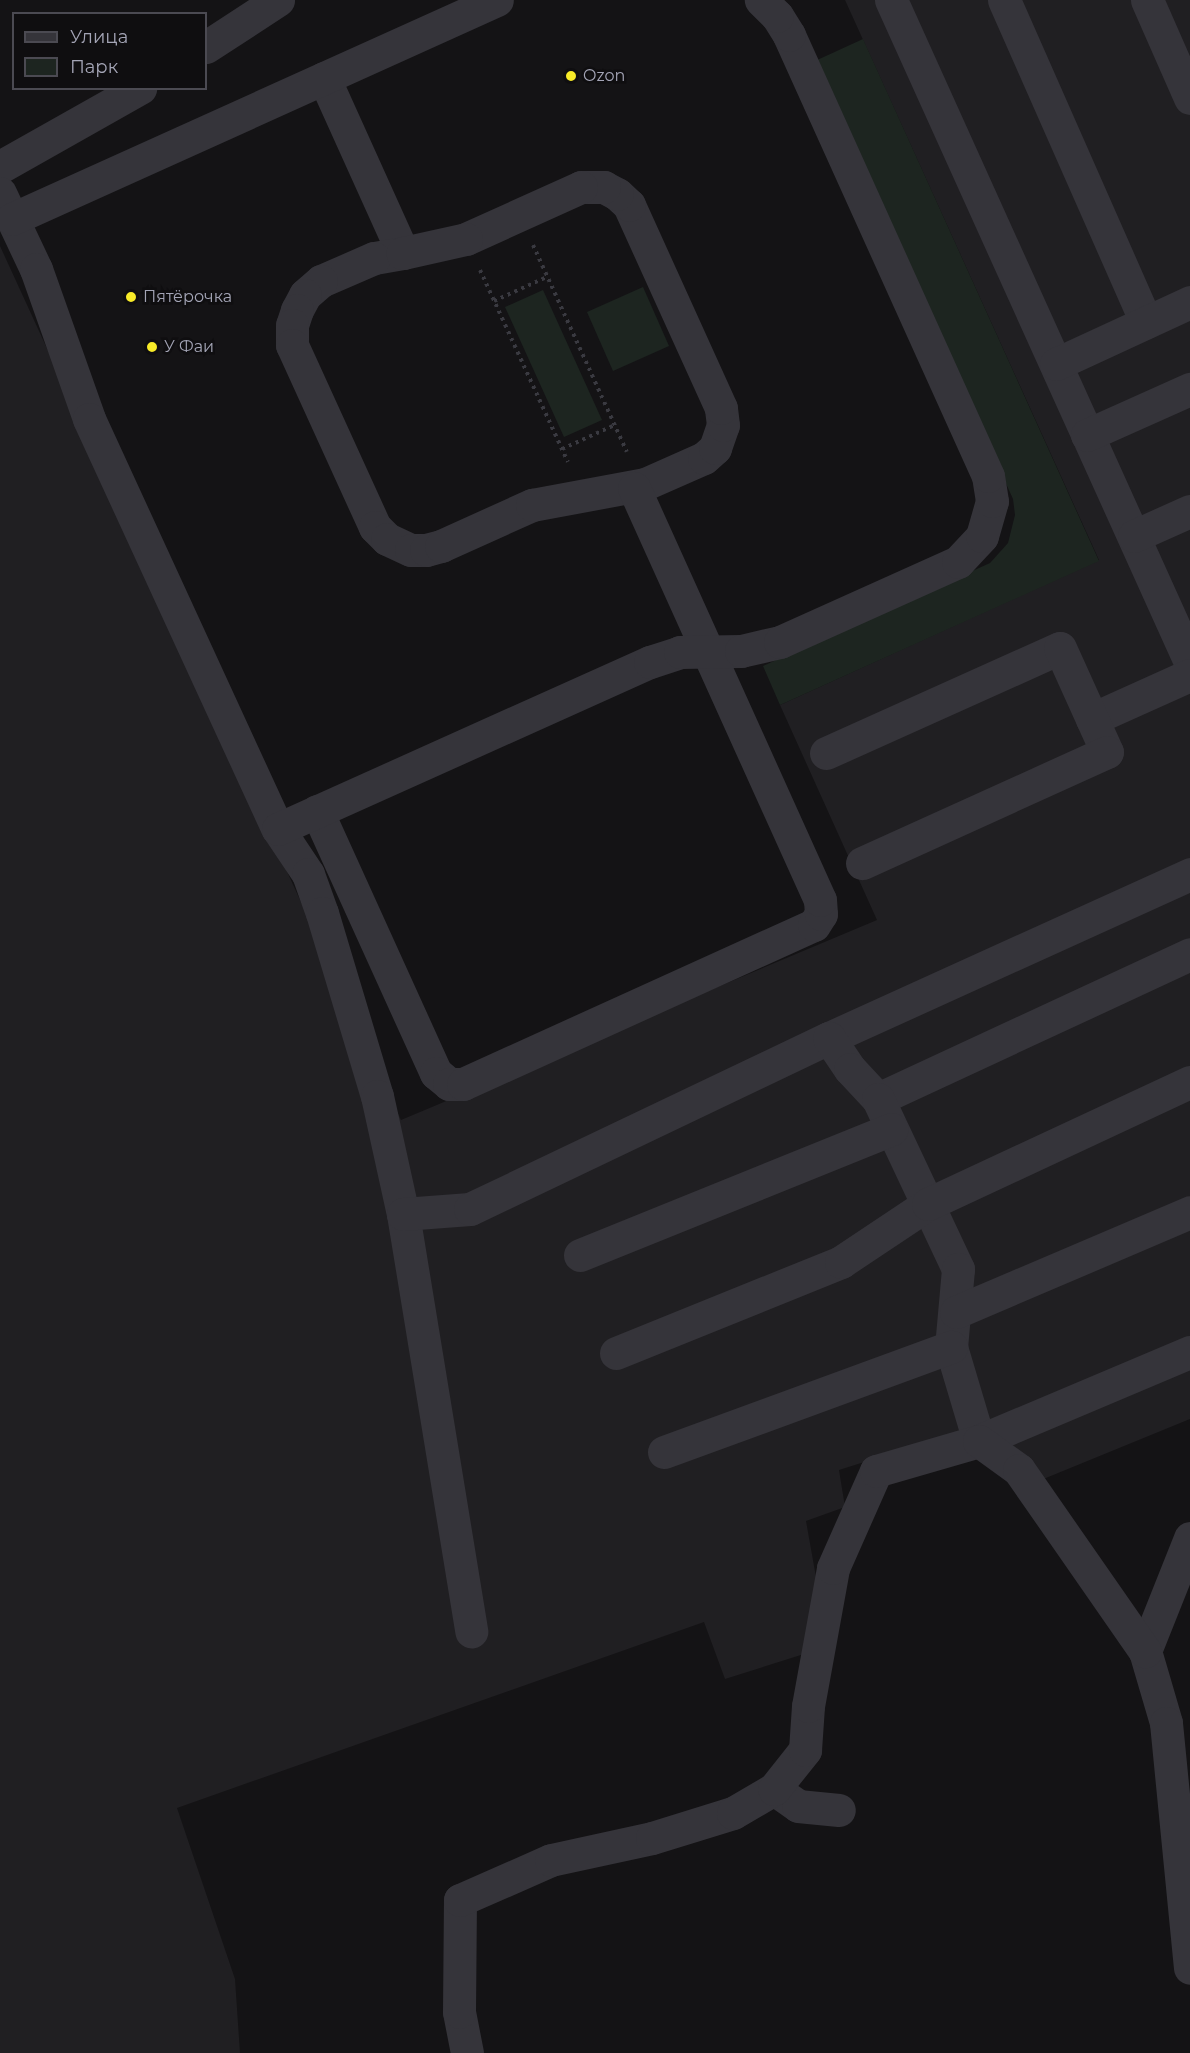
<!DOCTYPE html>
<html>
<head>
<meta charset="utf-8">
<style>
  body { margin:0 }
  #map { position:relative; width:1190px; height:2053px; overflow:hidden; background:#141315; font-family:Montserrat,sans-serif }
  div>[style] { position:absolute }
  .built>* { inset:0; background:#201f22 }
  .green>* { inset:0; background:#1d2520 }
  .path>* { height:4px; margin-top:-2px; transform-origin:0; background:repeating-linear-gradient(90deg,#3a3a41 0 3px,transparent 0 7.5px) }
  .minor>* { height:33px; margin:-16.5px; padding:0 16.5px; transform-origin:16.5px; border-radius:16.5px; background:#35343a }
  .dots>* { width:16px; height:16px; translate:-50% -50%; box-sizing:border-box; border:3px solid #0f0e10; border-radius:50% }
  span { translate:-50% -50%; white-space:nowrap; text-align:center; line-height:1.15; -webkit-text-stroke:5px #0f0e10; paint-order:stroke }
  .poi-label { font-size:16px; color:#a4a5b6 }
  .left { translate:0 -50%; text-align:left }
  .legend { position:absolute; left:12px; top:12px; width:195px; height:78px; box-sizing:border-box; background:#0f0e10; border:2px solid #4b4a52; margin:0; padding:8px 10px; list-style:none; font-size:18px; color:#a4a5b6 }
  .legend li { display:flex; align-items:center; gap:12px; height:30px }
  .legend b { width:30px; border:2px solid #4b4a52 }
</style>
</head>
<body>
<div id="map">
  <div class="built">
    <div style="clip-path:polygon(845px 0,1190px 0,1190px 1419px,1041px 1480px,978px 1426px,839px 1470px,845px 1507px,806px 1521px,821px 1605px,804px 1654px,725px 1679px,704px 1622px,177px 1808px,235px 1979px,240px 2053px,0 2053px,0 246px,401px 1120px,877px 920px,780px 705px,1099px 560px)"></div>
  </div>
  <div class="green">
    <div style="clip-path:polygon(863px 39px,1099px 561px,780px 705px,763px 666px,990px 563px,1008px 543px,1015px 515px,1013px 499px,815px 61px)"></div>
    <div style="clip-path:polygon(643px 287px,669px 346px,613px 371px,587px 312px)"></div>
    <div style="clip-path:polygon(543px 290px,602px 420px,564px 437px,505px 307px)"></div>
  </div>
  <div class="path">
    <div style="left:533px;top:245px;width:227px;rotate:65.6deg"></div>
    <div style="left:480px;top:270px;width:211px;rotate:65.4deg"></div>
    <div style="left:494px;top:301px;width:58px;rotate:-24.4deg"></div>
    <div style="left:562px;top:449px;width:58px;rotate:-24.4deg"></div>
  </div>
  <div class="minor">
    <div style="left:891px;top:0;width:726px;rotate:65.69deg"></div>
    <div style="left:1004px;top:0;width:352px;rotate:66.2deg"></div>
    <div style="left:1147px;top:0;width:107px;rotate:66.3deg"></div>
    <div style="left:206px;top:47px;width:86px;rotate:-33.1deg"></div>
    <div style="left:324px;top:78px;width:192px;rotate:65.7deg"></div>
    <div style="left:403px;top:253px;width:29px;rotate:170deg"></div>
    <div style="left:374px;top:258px;width:58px;rotate:156.5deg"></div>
    <div style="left:321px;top:281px;width:21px;rotate:139deg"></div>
    <div style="left:305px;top:295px;width:17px;rotate:118deg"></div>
    <div style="left:297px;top:310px;width:16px;rotate:108deg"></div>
    <div style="left:292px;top:325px;width:20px;rotate:90deg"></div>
    <div style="left:292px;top:345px;width:200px;rotate:65.5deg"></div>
    <div style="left:375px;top:527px;width:17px;rotate:45deg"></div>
    <div style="left:387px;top:539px;width:26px;rotate:25deg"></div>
    <div style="left:411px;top:550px;width:15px"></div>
    <div style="left:426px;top:550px;width:16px;rotate:-15deg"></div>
    <div style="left:441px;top:546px;width:100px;rotate:-24.3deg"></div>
    <div style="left:532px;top:505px;width:115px;rotate:-10.5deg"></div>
    <div style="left:645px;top:484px;width:64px;rotate:-23.8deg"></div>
    <div style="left:704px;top:458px;width:15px;rotate:-42deg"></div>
    <div style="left:715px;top:448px;width:24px;rotate:-71deg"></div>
    <div style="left:723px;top:425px;width:17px;rotate:-97deg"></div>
    <div style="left:721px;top:408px;width:223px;rotate:-114.4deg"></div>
    <div style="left:629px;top:205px;width:16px;rotate:-137deg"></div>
    <div style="left:617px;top:194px;width:15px;rotate:-152deg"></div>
    <div style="left:604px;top:187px;width:23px;rotate:180deg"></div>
    <div style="left:581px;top:187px;width:126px;rotate:155.7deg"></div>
    <div style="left:466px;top:239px;width:65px;rotate:167.5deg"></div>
    <div style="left:0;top:167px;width:161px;rotate:-29.4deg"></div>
    <div style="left:0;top:193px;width:84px;rotate:64.7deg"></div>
    <div style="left:36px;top:269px;width:159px;rotate:70.5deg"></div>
    <div style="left:89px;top:419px;width:451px;rotate:65.3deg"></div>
    <div style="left:278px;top:829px;width:54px;rotate:56.3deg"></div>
    <div style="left:308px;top:874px;width:41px;rotate:70.3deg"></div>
    <div style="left:322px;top:913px;width:191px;rotate:73.3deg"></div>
    <div style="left:377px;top:1096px;width:121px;rotate:77.6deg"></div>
    <div style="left:403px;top:1214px;width:423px;rotate:80.7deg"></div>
    <div style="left:12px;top:219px;width:532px;rotate:-24.3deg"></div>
    <div style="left:1056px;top:364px;width:148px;rotate:-24.8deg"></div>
    <div style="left:1087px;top:435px;width:113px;rotate:-24.1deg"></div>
    <div style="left:1134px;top:536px;width:61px;rotate:-24.1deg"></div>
    <div style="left:1092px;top:719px;width:107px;rotate:-24.2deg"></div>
    <div style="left:826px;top:753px;width:256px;rotate:-24.2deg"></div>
    <div style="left:1060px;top:648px;width:114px;rotate:65.7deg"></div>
    <div style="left:1107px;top:752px;width:269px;rotate:155.6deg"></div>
    <div style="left:317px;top:811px;width:288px;rotate:65.6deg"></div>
    <div style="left:436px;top:1073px;width:17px;rotate:40deg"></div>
    <div style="left:449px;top:1084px;width:14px"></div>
    <div style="left:463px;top:1084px;width:385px;rotate:-24.4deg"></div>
    <div style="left:814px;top:925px;width:13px;rotate:-58deg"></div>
    <div style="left:821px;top:914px;width:14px;rotate:-94deg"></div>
    <div style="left:820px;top:900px;width:452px;rotate:-114.3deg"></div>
    <div style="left:278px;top:829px;width:408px;rotate:-24.2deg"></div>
    <div style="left:650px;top:662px;width:32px;rotate:-18deg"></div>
    <div style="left:680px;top:652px;width:61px;rotate:-0.9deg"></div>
    <div style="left:741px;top:651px;width:40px;rotate:-13deg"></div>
    <div style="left:780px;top:642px;width:195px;rotate:-24.2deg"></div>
    <div style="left:958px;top:562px;width:35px;rotate:-47deg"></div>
    <div style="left:982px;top:536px;width:36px;rotate:-74deg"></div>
    <div style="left:992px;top:501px;width:25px;rotate:-99deg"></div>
    <div style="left:988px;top:476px;width:484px;rotate:-114.3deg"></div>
    <div style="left:789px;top:35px;width:22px;rotate:-122deg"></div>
    <div style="left:777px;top:16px;width:23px;rotate:-135deg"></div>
    <div style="left:829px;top:1038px;width:397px;rotate:-24.4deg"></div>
    <div style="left:878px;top:1099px;width:344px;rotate:-24.9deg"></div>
    <div style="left:403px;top:1214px;width:67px;rotate:-4.3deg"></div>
    <div style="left:470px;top:1209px;width:398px;rotate:-25.5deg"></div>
    <div style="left:829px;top:1038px;width:37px;rotate:56deg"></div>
    <div style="left:850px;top:1069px;width:41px;rotate:47deg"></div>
    <div style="left:878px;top:1099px;width:188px;rotate:64.8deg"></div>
    <div style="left:958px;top:1269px;width:78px;rotate:95.1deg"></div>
    <div style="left:951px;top:1347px;width:98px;rotate:73.4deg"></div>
    <div style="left:979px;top:1441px;width:229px;rotate:-22.9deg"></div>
    <div style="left:580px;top:1255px;width:336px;rotate:-22deg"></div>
    <div style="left:956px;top:1312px;width:254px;rotate:-23.1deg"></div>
    <div style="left:616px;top:1353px;width:243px;rotate:-22deg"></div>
    <div style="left:841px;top:1262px;width:105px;rotate:-33.7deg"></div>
    <div style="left:928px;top:1204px;width:289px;rotate:-25deg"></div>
    <div style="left:664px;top:1452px;width:306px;rotate:-20.1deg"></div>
    <div style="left:1190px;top:1538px;width:122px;rotate:111.7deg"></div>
    <div style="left:1145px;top:1651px;width:75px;rotate:73.7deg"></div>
    <div style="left:1166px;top:1723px;width:246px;rotate:84.4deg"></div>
    <div style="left:774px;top:1789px;width:29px;rotate:35deg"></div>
    <div style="left:798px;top:1806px;width:41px;rotate:5.6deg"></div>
    <div style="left:467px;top:2053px;width:42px;rotate:-101deg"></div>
    <div style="left:459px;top:2012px;width:112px;rotate:-89.5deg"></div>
    <div style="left:460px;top:1900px;width:99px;rotate:-23.7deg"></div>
    <div style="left:551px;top:1860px;width:103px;rotate:-12.3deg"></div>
    <div style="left:652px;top:1838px;width:85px;rotate:-17.2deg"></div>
    <div style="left:733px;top:1813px;width:48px;rotate:-30.3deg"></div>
    <div style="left:774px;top:1789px;width:50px;rotate:-51.5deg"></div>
    <div style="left:805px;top:1750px;width:44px;rotate:-86.1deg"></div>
    <div style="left:808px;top:1706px;width:140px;rotate:-79.7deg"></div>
    <div style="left:833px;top:1568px;width:106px;rotate:-66.1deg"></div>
    <div style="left:876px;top:1471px;width:107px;rotate:-16.2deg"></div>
    <div style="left:979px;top:1441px;width:49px;rotate:35.9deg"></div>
    <div style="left:1019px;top:1470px;width:221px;rotate:55.2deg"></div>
  </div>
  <div class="dots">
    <div style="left:571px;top:76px;background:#f8eb28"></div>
    <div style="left:131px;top:297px;background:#f8eb28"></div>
    <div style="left:152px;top:347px;background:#f8eb28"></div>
  </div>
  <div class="poi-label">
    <span class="left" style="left:583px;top:76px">Ozon</span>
    <span class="left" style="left:143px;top:297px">Пятёрочка</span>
    <span class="left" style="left:164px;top:347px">У Фаи</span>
  </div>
  <ul class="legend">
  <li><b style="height:8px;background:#35343a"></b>Улица</li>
  <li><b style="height:16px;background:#1d2520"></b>Парк</li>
  </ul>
</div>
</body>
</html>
